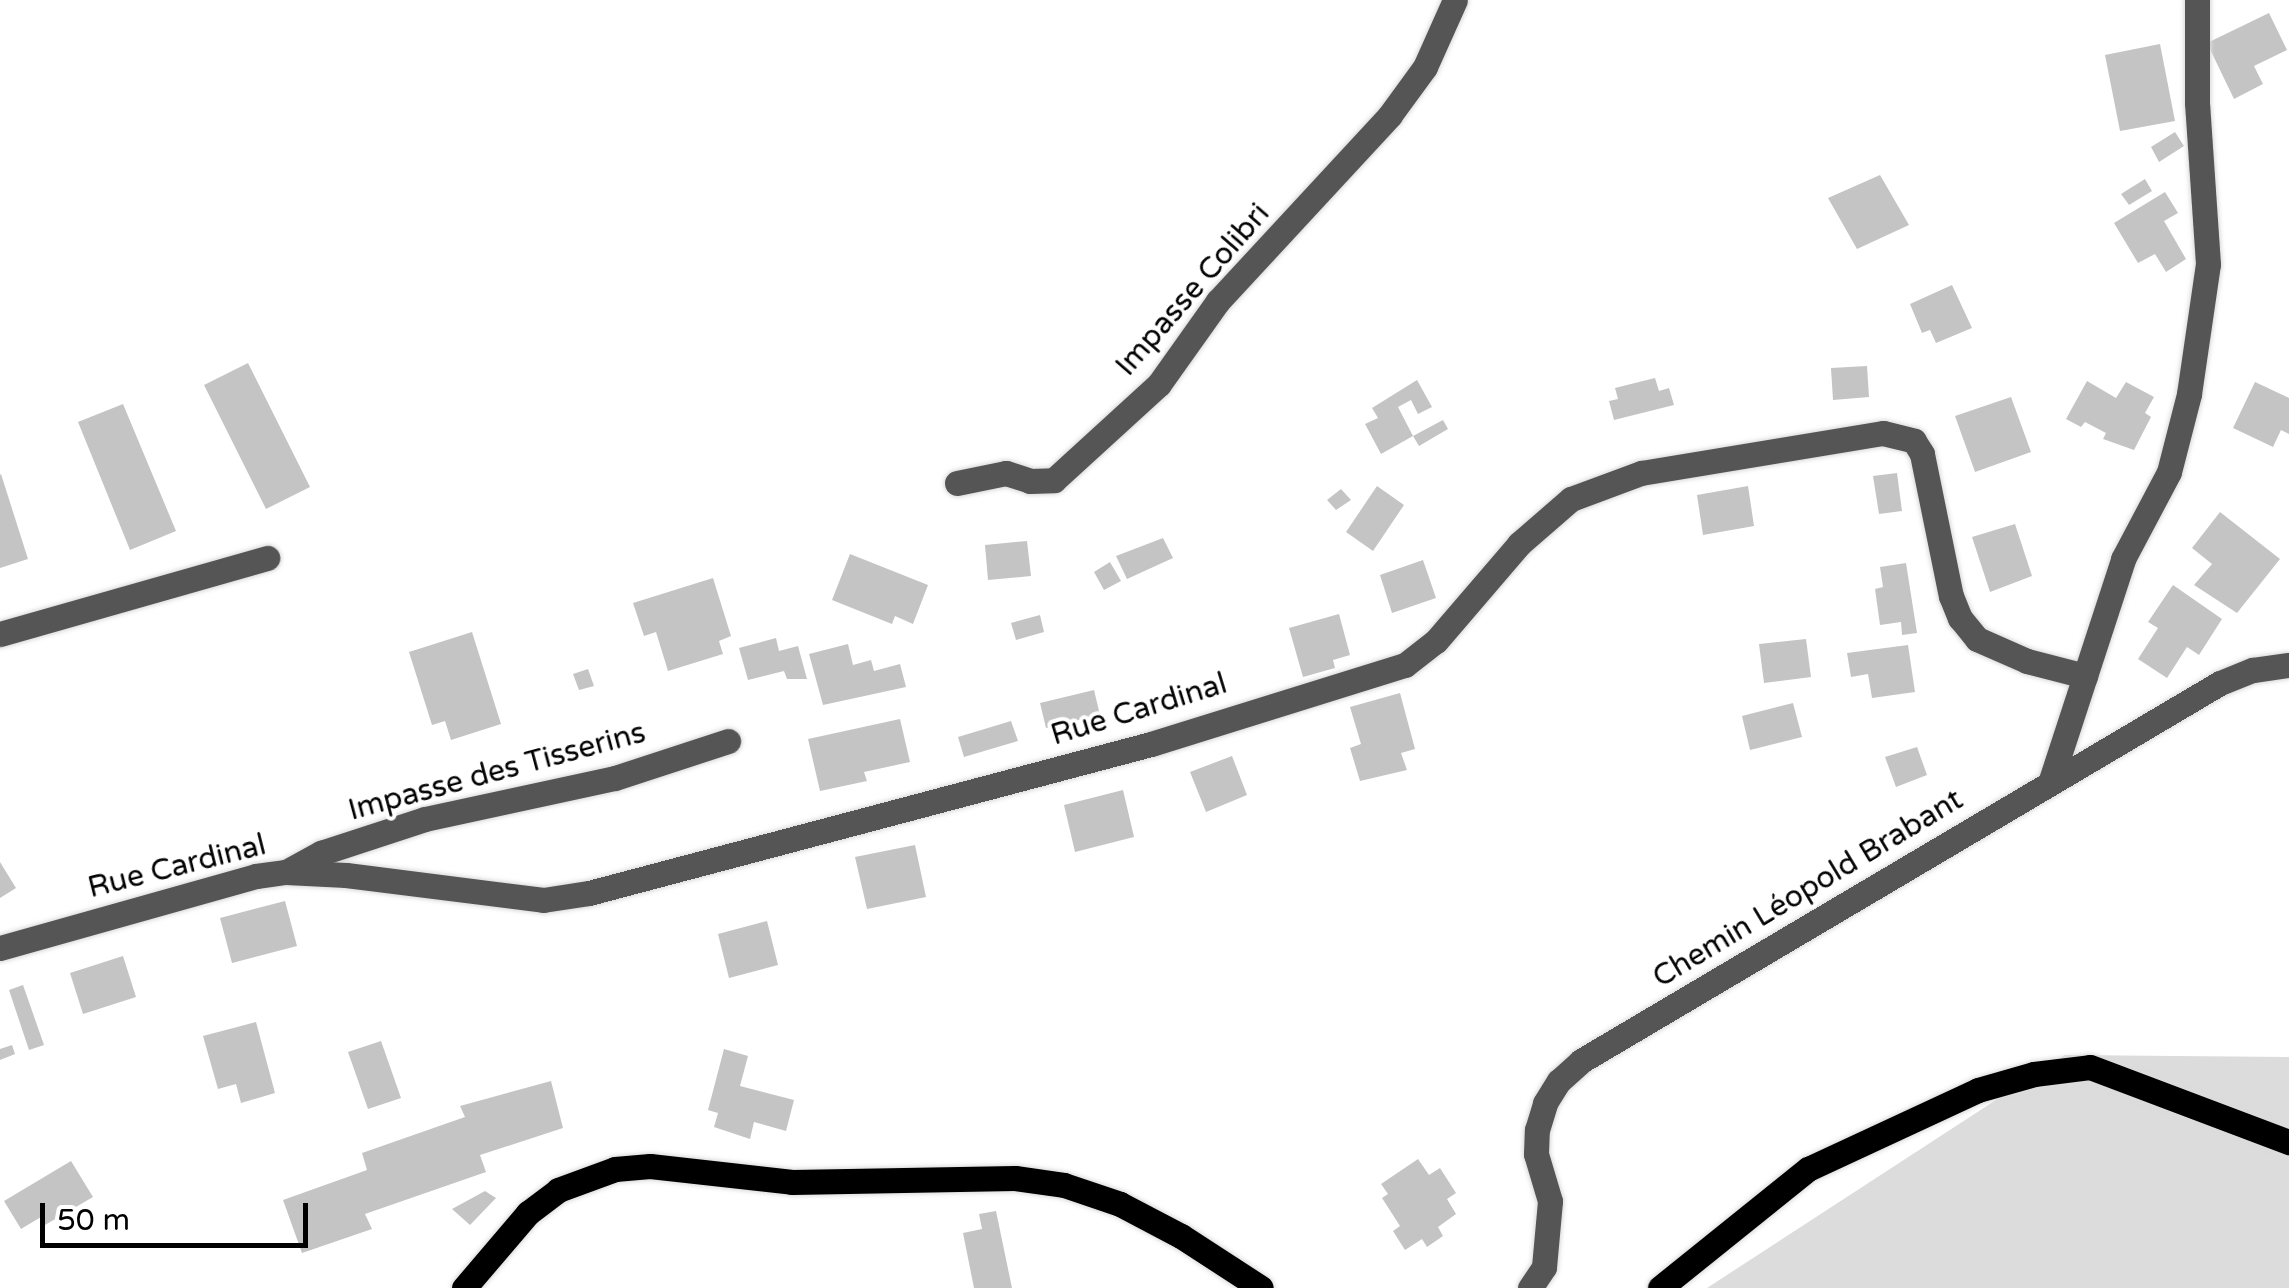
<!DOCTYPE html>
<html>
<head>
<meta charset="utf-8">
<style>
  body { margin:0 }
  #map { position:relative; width:2289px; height:1288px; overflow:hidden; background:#fff; font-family:"Varela Round",sans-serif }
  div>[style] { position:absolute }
  .green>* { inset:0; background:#dcdcdc }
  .building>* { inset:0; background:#c4c4c4 }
  .roads { filter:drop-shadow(0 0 2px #dbdbdb) drop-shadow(0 0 2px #dbdbdb) }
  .minor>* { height:25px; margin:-12.5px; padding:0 12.5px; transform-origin:12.5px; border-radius:12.5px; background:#555 }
  .major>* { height:25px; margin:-12.5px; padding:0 12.5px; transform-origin:12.5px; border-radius:12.5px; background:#000 }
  span { translate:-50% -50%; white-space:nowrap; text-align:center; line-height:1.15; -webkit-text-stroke:8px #fff; paint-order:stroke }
  .street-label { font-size:30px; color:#000 }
  .scale { position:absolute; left:40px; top:1203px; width:268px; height:45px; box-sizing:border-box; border:5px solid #000; border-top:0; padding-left:12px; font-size:30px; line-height:35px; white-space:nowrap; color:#000; -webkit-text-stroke:8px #fff; paint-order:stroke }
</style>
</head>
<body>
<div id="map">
  <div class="green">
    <div style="clip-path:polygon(2065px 1055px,2289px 1057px,2289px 1288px,1707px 1288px)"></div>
  </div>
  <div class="building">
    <div style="clip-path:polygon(2269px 13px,2287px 50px,2254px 66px,2263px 84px,2234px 99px,2207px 43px)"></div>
    <div style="clip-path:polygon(2160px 44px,2175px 121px,2120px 131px,2105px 55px)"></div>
    <div style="clip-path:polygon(2175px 132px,2184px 146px,2159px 162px,2151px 147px)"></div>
    <div style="clip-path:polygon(1880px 175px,1909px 225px,1857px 249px,1828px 198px)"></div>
    <div style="clip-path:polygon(2145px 179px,2152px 191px,2129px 205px,2121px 194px)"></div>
    <div style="clip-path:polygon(2165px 192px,2178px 213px,2164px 221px,2186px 259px,2166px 272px,2155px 254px,2138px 263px,2114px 223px)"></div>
    <div style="clip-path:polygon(1952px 285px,1972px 328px,1936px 343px,1930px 330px,1922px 333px,1910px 304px)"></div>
    <div style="clip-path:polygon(248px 363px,310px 487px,266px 509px,204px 385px)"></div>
    <div style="clip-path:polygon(1867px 366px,1869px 397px,1833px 400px,1831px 368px)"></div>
    <div style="clip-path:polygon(1655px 378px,1659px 391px,1669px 388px,1674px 405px,1614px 420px,1609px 401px,1618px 399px,1615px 388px)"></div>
    <div style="clip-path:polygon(1417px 380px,1432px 407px,1418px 414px,1411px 400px,1398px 407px,1413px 436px,1443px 420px,1448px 429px,1419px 446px,1413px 436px,1381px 454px,1365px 424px,1378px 418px,1372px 408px)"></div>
    <div style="clip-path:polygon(2087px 381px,2116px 398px,2126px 382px,2154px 397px,2145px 413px,2151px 417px,2134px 450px,2103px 439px,2106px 433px,2085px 422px,2081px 427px,2066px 419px)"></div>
    <div style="clip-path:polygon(2255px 382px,2289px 398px,2289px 434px,2281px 430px,2273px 447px,2233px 428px)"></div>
    <div style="clip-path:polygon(2011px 397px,2031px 452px,1975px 472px,1955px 416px)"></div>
    <div style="clip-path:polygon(123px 404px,176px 531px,130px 550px,78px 422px)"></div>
    <div style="clip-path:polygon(1897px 473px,1902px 511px,1879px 514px,1873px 476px)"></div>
    <div style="clip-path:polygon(1px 474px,28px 559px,0 568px,0 475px)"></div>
    <div style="clip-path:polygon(1377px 486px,1404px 505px,1373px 551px,1346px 532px)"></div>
    <div style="clip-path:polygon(1748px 486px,1754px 526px,1703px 535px,1697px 495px)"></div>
    <div style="clip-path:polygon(1341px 489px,1351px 500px,1336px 510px,1327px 500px)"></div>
    <div style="clip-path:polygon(2220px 512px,2280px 559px,2237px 613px,2194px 585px,2212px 564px,2192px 548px)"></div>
    <div style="clip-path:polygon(2015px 524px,2032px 576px,1990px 592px,1972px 537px)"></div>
    <div style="clip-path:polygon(1163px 538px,1173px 558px,1127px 579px,1116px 556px)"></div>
    <div style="clip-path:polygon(1027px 541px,1031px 576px,988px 580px,985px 545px)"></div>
    <div style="clip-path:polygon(850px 554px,928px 585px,913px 624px,895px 616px,892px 624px,832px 600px)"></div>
    <div style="clip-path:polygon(1423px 560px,1436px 598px,1392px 613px,1380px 575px)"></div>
    <div style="clip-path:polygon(1110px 562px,1121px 581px,1104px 590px,1094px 572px)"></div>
    <div style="clip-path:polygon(1906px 563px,1917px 633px,1902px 635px,1901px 622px,1880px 625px,1875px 589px,1883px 587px,1880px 567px)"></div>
    <div style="clip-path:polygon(713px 578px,731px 636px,719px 641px,723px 654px,668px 671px,656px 632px,644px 636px,633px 603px)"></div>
    <div style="clip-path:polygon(2173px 585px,2222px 619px,2199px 655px,2187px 647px,2167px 678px,2138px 659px,2158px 628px,2148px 622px)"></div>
    <div style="clip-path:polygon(1339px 614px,1350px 655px,1333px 660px,1335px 668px,1303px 677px,1289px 628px)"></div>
    <div style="clip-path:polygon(1040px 615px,1044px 632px,1016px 640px,1011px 623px)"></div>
    <div style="clip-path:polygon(472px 632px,501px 724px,451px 740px,445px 721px,432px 725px,409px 652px)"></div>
    <div style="clip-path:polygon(776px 638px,779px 651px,798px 646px,807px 679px,787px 679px,784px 671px,748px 680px,739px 648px)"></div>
    <div style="clip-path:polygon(1806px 639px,1811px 677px,1764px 683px,1759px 644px)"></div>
    <div style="clip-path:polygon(848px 644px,853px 665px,871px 660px,874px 671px,900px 664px,906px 687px,823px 705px,809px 654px)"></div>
    <div style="clip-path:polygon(1908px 645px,1915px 692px,1872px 698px,1868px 674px,1851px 677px,1847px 653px)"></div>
    <div style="clip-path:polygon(588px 669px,594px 686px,579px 690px,573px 674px)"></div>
    <div style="clip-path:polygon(1094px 690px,1100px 715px,1046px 728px,1040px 703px)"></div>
    <div style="clip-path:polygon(1400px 693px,1415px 749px,1401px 753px,1407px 770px,1360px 781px,1350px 748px,1361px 744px,1350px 707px)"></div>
    <div style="clip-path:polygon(1793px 703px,1802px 737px,1750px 750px,1742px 716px)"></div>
    <div style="clip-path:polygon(900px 719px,910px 762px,864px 772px,867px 781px,820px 791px,808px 739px)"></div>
    <div style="clip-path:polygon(1011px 721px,1018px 741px,964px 757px,958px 737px)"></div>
    <div style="clip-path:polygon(1917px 747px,1927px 775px,1896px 787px,1885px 757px)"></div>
    <div style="clip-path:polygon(1232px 756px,1247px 795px,1206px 812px,1190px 772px)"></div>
    <div style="clip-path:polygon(1123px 790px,1134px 837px,1075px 852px,1064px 805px)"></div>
    <div style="clip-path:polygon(915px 845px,926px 897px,867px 909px,855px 857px)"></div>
    <div style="clip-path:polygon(0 862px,16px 888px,0 898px)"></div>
    <div style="clip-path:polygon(285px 901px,297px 946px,232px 963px,220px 918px)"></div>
    <div style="clip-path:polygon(767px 921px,778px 965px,729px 978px,718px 934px)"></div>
    <div style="clip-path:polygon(123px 956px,136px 997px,83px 1014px,70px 973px)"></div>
    <div style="clip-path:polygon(23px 985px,44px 1045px,29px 1050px,9px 990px)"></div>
    <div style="clip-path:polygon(256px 1022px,275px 1093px,241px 1103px,236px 1084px,218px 1089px,203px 1036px)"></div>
    <div style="clip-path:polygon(381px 1041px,401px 1098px,368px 1109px,348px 1052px)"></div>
    <div style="clip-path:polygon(12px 1045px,15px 1054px,0 1060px,0 1049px)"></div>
    <div style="clip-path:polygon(724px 1049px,748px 1056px,740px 1086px,794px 1100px,786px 1131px,754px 1122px,750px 1139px,714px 1127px,718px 1113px,708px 1110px)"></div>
    <div style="clip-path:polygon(551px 1081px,563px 1128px,480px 1155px,486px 1172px,365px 1214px,372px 1229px,302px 1253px,283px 1200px,367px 1170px,362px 1153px,465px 1117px,460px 1106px)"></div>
    <div style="clip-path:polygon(1418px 1159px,1429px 1175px,1440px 1168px,1456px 1193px,1447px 1199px,1456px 1214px,1438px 1227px,1443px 1236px,1427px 1247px,1422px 1239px,1405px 1250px,1393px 1231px,1400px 1226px,1382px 1198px,1388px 1194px,1381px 1184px)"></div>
    <div style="clip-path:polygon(71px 1161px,93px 1197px,45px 1225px,41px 1217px,21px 1229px,4px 1201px)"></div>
    <div style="clip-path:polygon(485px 1191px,496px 1198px,470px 1225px,452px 1209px)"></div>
    <div style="clip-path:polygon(996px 1211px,1012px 1288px,974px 1288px,963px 1233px,982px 1229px,979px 1214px)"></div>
  </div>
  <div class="roads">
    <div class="minor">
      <div style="left:957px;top:483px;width:50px;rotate:-11.5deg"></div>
      <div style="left:1006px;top:473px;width:25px;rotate:18deg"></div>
      <div style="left:1030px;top:481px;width:24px;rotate:-2deg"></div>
      <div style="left:1054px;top:480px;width:142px;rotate:-42.4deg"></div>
      <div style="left:1159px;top:384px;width:102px;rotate:-54.6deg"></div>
      <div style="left:1218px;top:301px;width:253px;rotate:-47.2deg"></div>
      <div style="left:1390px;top:115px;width:59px;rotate:-53.9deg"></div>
      <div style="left:1425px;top:67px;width:73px;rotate:-65.9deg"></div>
      <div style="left:0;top:634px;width:278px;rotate:-15.9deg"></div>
      <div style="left:2050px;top:783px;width:236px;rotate:-71.9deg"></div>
      <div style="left:2123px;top:559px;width:98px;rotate:-62.1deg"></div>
      <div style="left:2169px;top:472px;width:81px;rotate:-75.6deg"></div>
      <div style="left:2189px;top:394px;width:131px;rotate:-81.7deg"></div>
      <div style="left:2208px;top:264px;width:161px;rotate:-93.9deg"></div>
      <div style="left:2197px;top:103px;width:103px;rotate:-90deg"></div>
      <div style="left:288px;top:871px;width:38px;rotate:-29deg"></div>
      <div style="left:321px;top:853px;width:109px;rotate:-18.1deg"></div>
      <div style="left:425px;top:819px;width:194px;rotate:-12.2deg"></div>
      <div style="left:615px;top:778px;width:119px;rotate:-18.1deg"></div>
      <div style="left:0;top:948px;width:266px;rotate:-15.7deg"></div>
      <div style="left:256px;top:876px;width:30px;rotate:-8deg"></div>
      <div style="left:286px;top:872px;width:60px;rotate:2.9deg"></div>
      <div style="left:346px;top:875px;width:199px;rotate:7.2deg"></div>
      <div style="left:543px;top:900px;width:47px;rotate:-8.7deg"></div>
      <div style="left:589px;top:893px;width:581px;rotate:-14.85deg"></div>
      <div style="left:1151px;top:744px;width:266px;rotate:-17.3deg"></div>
      <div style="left:1405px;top:665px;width:39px;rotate:-38deg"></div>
      <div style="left:1436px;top:641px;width:128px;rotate:-49.4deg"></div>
      <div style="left:1519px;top:544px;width:69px;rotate:-40.9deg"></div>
      <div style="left:1571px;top:499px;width:75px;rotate:-20.4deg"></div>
      <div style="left:1641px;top:473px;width:245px;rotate:-9.4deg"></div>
      <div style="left:1883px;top:433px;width:32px;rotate:14deg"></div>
      <div style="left:1914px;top:441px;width:15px;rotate:58deg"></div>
      <div style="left:1922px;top:454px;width:145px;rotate:78.5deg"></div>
      <div style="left:1951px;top:596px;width:24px;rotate:68deg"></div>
      <div style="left:1960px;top:618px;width:27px;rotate:51deg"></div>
      <div style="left:1977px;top:639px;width:55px;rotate:23.7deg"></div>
      <div style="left:2027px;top:661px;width:60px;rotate:14.5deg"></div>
      <div style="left:1530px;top:1288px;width:25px;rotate:-56deg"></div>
      <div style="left:1544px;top:1267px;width:66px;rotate:-84.8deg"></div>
      <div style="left:1550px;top:1201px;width:49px;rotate:-106.6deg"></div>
      <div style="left:1536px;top:1154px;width:24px;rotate:-88deg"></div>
      <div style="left:1537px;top:1130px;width:28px;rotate:-73deg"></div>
      <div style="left:1545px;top:1103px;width:26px;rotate:-58deg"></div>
      <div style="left:1559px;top:1081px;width:30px;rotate:-42deg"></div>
      <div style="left:1581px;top:1061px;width:742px;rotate:-30.61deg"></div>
      <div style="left:2220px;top:683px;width:35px;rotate:-22deg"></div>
      <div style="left:2253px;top:670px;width:36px;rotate:-8deg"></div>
    </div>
    <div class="major">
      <div style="left:464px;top:1288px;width:99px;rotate:-49.5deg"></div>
      <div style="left:528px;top:1213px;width:38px;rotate:-37deg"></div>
      <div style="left:558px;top:1190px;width:61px;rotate:-20.2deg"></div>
      <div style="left:615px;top:1169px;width:35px;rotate:-5deg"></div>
      <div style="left:650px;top:1166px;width:143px;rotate:6.4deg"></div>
      <div style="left:792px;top:1182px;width:223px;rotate:-1deg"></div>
      <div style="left:1015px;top:1178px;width:49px;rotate:8.1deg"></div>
      <div style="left:1064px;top:1185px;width:59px;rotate:18.7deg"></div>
      <div style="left:1120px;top:1204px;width:69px;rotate:27.7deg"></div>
      <div style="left:1181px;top:1236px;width:95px;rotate:33deg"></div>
      <div style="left:1660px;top:1288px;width:190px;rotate:-38.8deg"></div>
      <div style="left:1808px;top:1169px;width:187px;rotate:-24.9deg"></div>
      <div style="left:1978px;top:1090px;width:58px;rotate:-15.9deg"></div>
      <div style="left:2034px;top:1074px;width:56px;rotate:-7.1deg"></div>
      <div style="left:2090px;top:1067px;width:213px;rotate:20.7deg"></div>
    </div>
  </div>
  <div class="street-label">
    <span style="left:1193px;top:290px;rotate:-49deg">Impasse Colibri</span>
    <span style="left:1139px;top:710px;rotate:-17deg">Rue Cardinal</span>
    <span style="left:497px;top:772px;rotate:-15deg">Impasse des Tisserins</span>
    <span style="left:177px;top:867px;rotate:-14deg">Rue Cardinal</span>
    <span style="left:1808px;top:889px;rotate:-31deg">Chemin Léopold Brabant</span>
  </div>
  <div class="scale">50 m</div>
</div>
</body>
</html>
